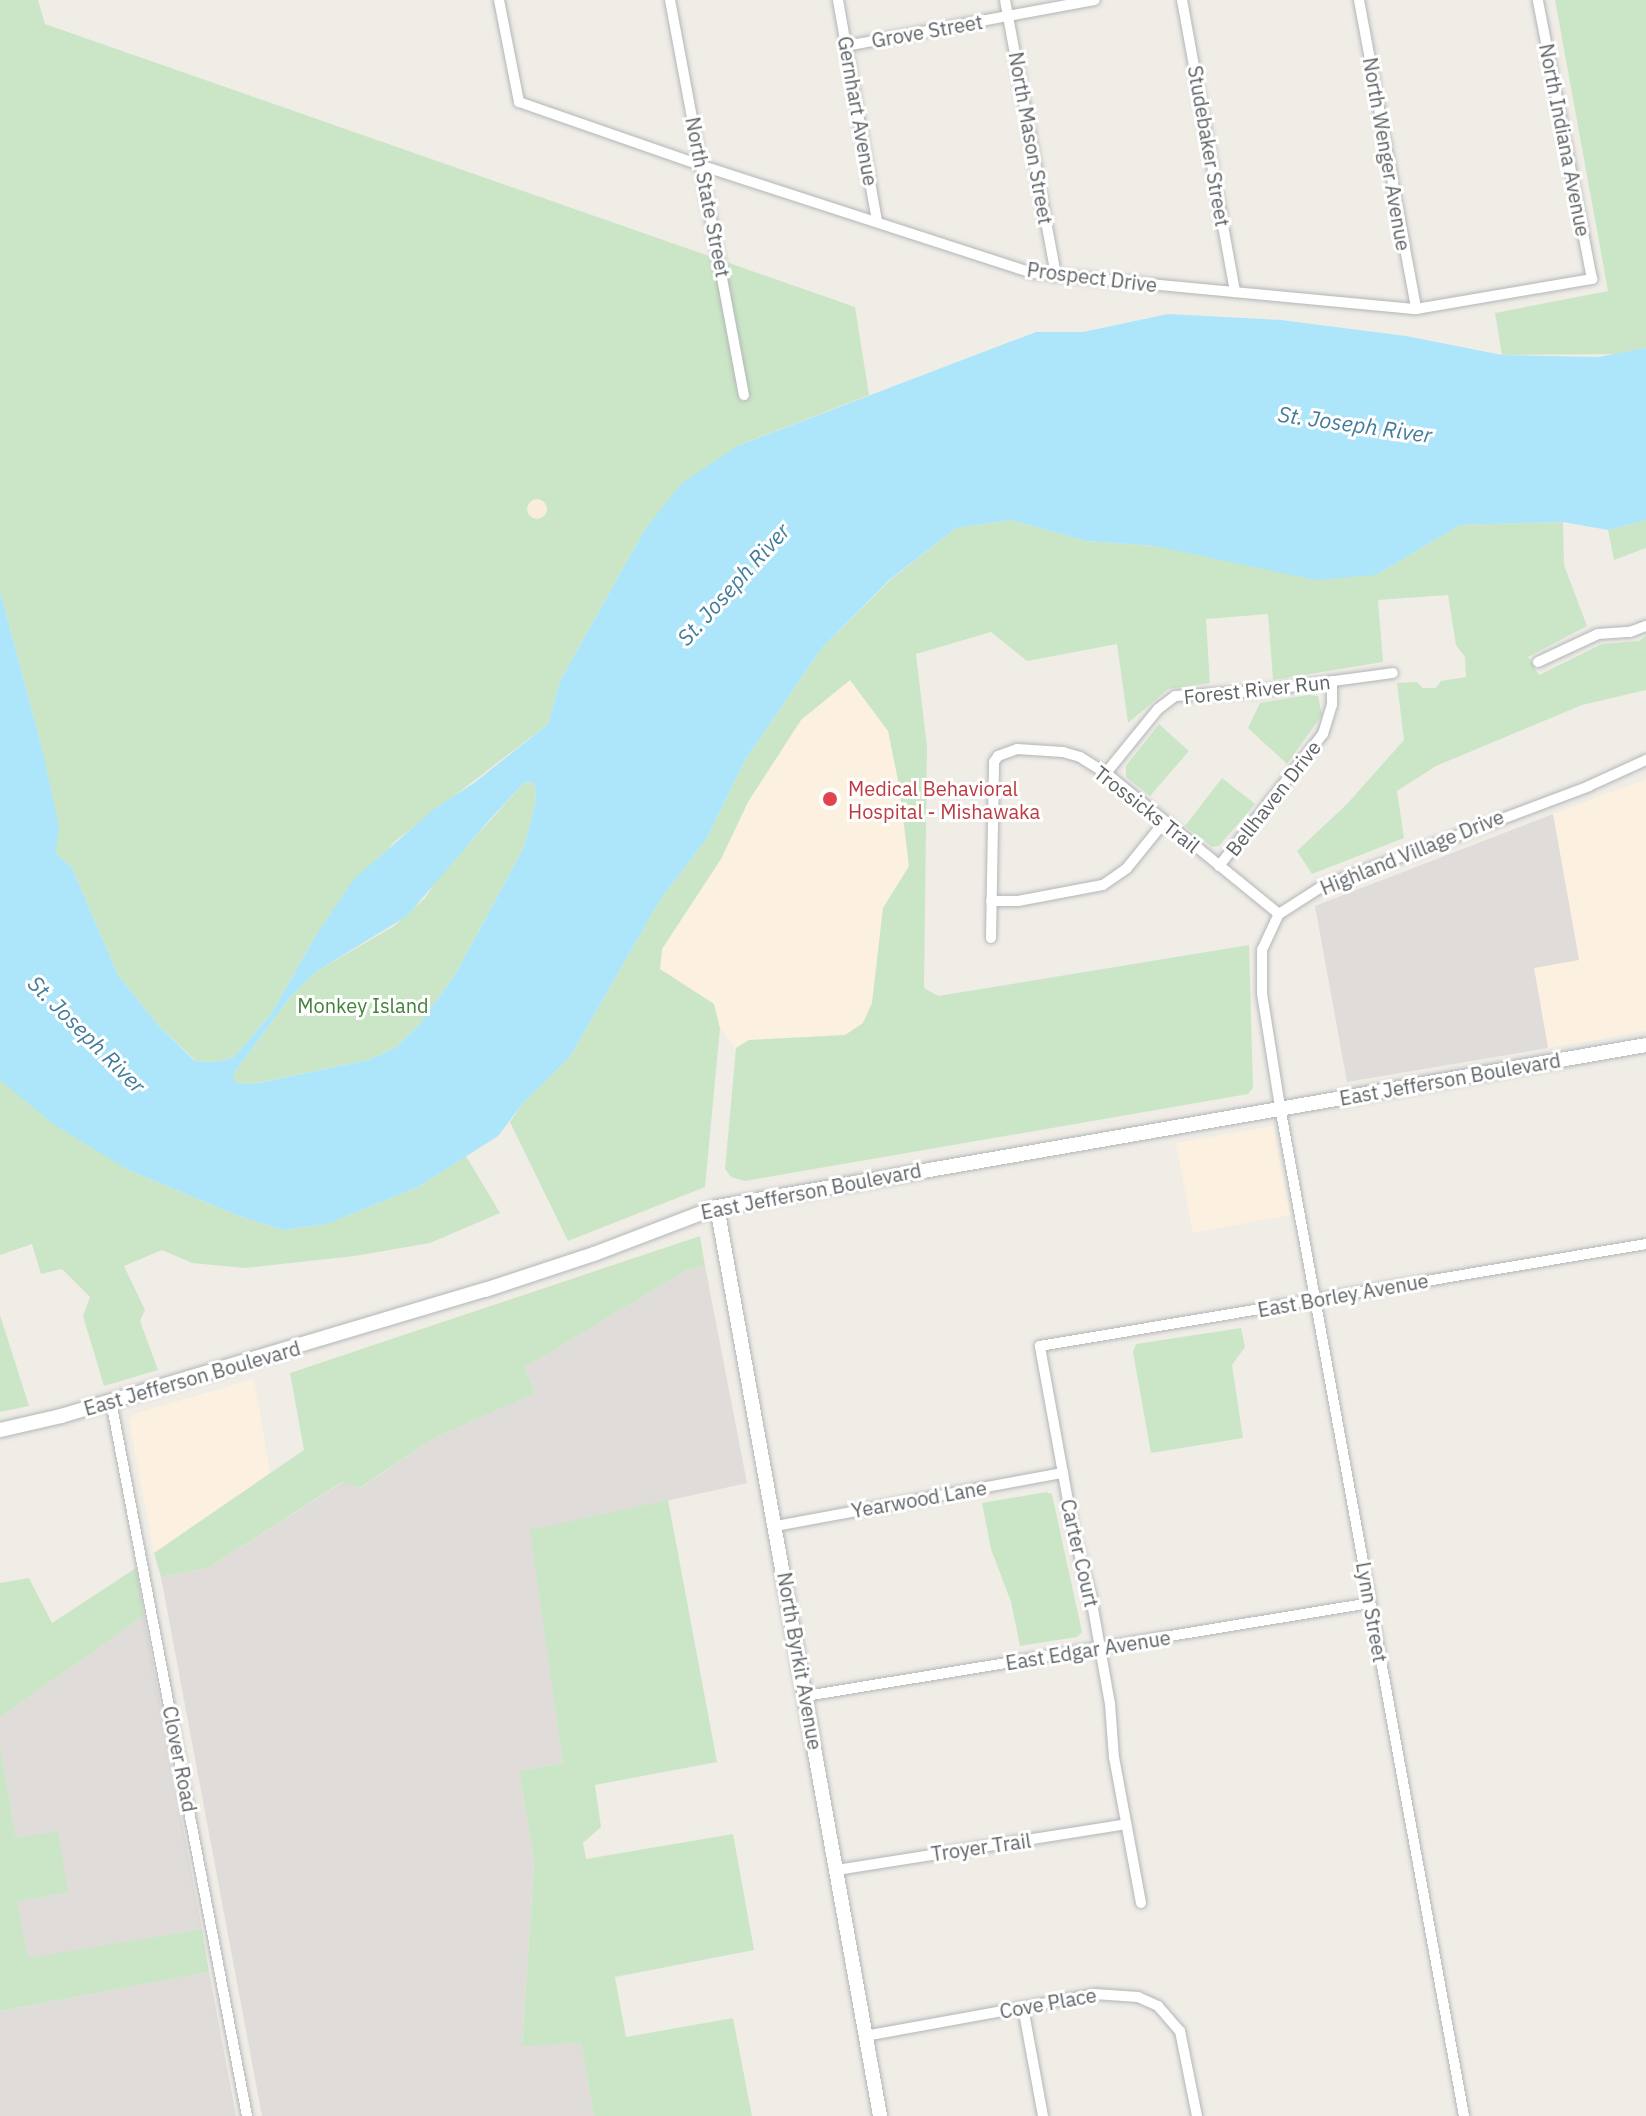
<!DOCTYPE html>
<html>
<head>
<meta charset="utf-8">
<style>
  body { margin:0 }
  #map { position:relative; width:1646px; height:2116px; overflow:hidden; background:#f0ede7; font-family:"IBM Plex Sans",sans-serif }
  div>[style] { position:absolute }
  .commercial>* { inset:0; background:#fcf1e0 }
  .industrial>* { inset:0; background:#dfdcd9 }
  .green>* { inset:0; background:#cbe6c6 }
  .sand>* { inset:0; background:#f9ecd9 }
  .round { border-radius:50% }
  .water>* { inset:0; background:#ade6fa }
  .roads { filter:drop-shadow(0 0 2px #b2b6b9) drop-shadow(0 0 2px #b2b6b9) }
  .street>* { height:10px; margin:-5px; padding:0 5px; transform-origin:5px; border-radius:5px; background:#fff }
  .secondary>* { height:14px; margin:-7px; padding:0 7px; transform-origin:7px; border-radius:7px; background:#fff }
  .dots>* { width:22px; height:22px; translate:-50% -50%; box-sizing:border-box; border:4px solid #fff; border-radius:50% }
  span { translate:-50% -50%; white-space:nowrap; text-align:center; line-height:1.15; -webkit-text-stroke:6px #fff; paint-order:stroke }
  .street-label { font-size:20px; color:#5f6467 }
  .health-label { font-size:20px; color:#be3a42 }
  .left { translate:0 -50%; text-align:left }
  .park-label { font-size:20px; color:#43823a }
  .water-label { font-size:22px; color:#437d9b; font-style:italic }
</style>
</head>
<body>
<div id="map">
  <div class="commercial">
    <div style="clip-path:polygon(850px 680px,888px 731px,899px 785px,909px 866px,883px 908px,872px 1003px,863px 1023px,846px 1035px,749px 1040px,736px 1048px,720px 1028px,714px 1004px,660px 969px,662px 949px,721px 859px,748px 802px,801px 720px)"></div>
    <div style="clip-path:polygon(1646px 779px,1646px 1031px,1548px 1048px,1534px 967px,1579px 959px,1553px 814px)"></div>
    <div style="clip-path:polygon(1273px 1126px,1290px 1215px,1193px 1233px,1176px 1143px)"></div>
    <div style="clip-path:polygon(254px 1379px,270px 1473px,154px 1553px,129px 1420px,137px 1413px)"></div>
  </div>
  <div class="industrial">
    <div style="clip-path:polygon(1553px 814px,1579px 960px,1534px 968px,1548px 1048px,1347px 1082px,1315px 906px)"></div>
    <div style="clip-path:polygon(705px 1266px,747px 1483px,531px 1531px,563px 1763px,519px 1771px,534px 1862px,522px 2045px,581px 2043px,594px 2116px,262px 2116px,161px 1577px,208px 1568px,343px 1482px,361px 1488px,432px 1439px,536px 1393px,524px 1368px,685px 1271px)"></div>
    <div style="clip-path:polygon(144px 1616px,202px 1929px,28px 1959px,16px 1902px,67px 1892px,16px 1839px,0 1746px,0 1717px)"></div>
    <div style="clip-path:polygon(209px 1972px,236px 2116px,0 2116px,0 2011px)"></div>
  </div>
  <div class="green">
    <div style="clip-path:polygon(0 0,38px 0,45px 24px,855px 307px,869px 395px,737px 446px,645px 529px,560px 681px,548px 724px,394px 842px,316px 935px,271px 1014px,234px 1057px,216px 1062px,196px 1061px,158px 1025px,118px 975px,72px 868px,56px 853px,42px 748px,0 591px)"></div>
    <div style="clip-path:polygon(1555px 0,1646px 0,1646px 348px,1622px 354px,1502px 355px,1495px 313px,1608px 291px)"></div>
    <div style="clip-path:polygon(1012px 520px,1086px 541px,1155px 546px,1376px 575px,1460px 525px,1563px 522px,1564px 565px,1587px 626px,1528px 657px,1539px 675px,1602px 644px,1639px 641px,1646px 636px,1646px 690px,1582px 705px,1436px 766px,1397px 791px,1404px 838px,1312px 874px,1297px 851px,1347px 804px,1404px 740px,1397px 683px,1417px 682px,1423px 688px,1436px 688px,1441px 681px,1466px 677px,1465px 657px,1456px 645px,1448px 595px,1378px 600px,1383px 662px,1273px 680px,1268px 614px,1206px 619px,1210px 683px,1168px 689px,1128px 723px,1117px 644px,1027px 661px,991px 632px,916px 654px,927px 747px,924px 988px,938px 996px,1249px 945px,1253px 1088px,1248px 1094px,745px 1181px,731px 1177px,725px 1169px,736px 1048px,749px 1040px,845px 1035px,863px 1023px,872px 1003px,883px 908px,909px 866px,899px 785px,888px 731px,850px 680px,801px 720px,748px 802px,721px 859px,662px 949px,660px 969px,714px 1004px,720px 1028px,705px 1187px,568px 1241px,510px 1122px,523px 1103px,570px 1057px,660px 900px,707px 838px,745px 760px,821px 649px,889px 581px,956px 528px)"></div>
    <div style="clip-path:polygon(1646px 520px,1646px 548px,1614px 560px,1608px 530px)"></div>
    <div style="clip-path:polygon(1309px 695px,1318px 696px,1322px 715px,1287px 764px,1248px 728px,1260px 703px)"></div>
    <div style="clip-path:polygon(1159px 724px,1189px 751px,1150px 796px,1126px 777px,1126px 766px)"></div>
    <div style="clip-path:polygon(1222px 778px,1255px 804px,1219px 846px,1212px 847px,1185px 826px)"></div>
    <div style="clip-path:polygon(532px 782px,536px 789px,535px 804px,524px 847px,456px 973px,419px 1025px,395px 1048px,368px 1060px,257px 1083px,240px 1084px,234px 1080px,234px 1073px,291px 996px,317px 971px,394px 926px,425px 898px,439px 877px,524px 783px)"></div>
    <div style="clip-path:polygon(0 1080px,128px 1170px,239px 1216px,283px 1230px,327px 1224px,418px 1187px,466px 1156px,500px 1213px,430px 1243px,355px 1256px,245px 1268px,192px 1263px,162px 1250px,124px 1266px,145px 1310px,140px 1321px,158px 1370px,104px 1386px,83px 1316px,90px 1297px,62px 1269px,41px 1274px,32px 1244px,0 1255px)"></div>
    <div style="clip-path:polygon(700px 1236px,705px 1266px,685px 1271px,524px 1368px,536px 1393px,432px 1439px,360px 1488px,342px 1482px,208px 1568px,161px 1577px,154px 1553px,304px 1450px,290px 1373px)"></div>
    <div style="clip-path:polygon(0 1315px,29px 1406px,0 1412px)"></div>
    <div style="clip-path:polygon(1241px 1328px,1245px 1347px,1232px 1365px,1243px 1438px,1151px 1453px,1133px 1352px,1136px 1344px)"></div>
    <div style="clip-path:polygon(1046px 1492px,1052px 1494px,1082px 1632px,1077px 1637px,1020px 1646px,1011px 1602px,991px 1549px,982px 1503px)"></div>
    <div style="clip-path:polygon(668px 1500px,717px 1762px,595px 1785px,601px 1827px,583px 1843px,586px 1859px,733px 1834px,754px 1950px,615px 1977px,626px 2037px,733px 2018px,752px 2116px,594px 2116px,581px 2043px,522px 2046px,534px 1862px,519px 1771px,563px 1763px,530px 1530px)"></div>
    <div style="clip-path:polygon(136px 1568px,144px 1616px,0 1717px,0 1583px,29px 1578px,52px 1623px)"></div>
    <div style="clip-path:polygon(0 1746px,16px 1838px,58px 1831px,68px 1892px,17px 1902px,28px 1958px,202px 1929px,209px 1972px,0 2011px)"></div>
  </div>
  <div class="sand">
    <div class="round" style="left:527px;top:499px;width:20px;height:20px"></div>
  </div>
  <div class="water">
    <div style="clip-path:polygon(evenodd,1168px 314px,1281px 320px,1406px 336px,1502px 355px,1598px 357px,1646px 348px,1646px 520px,1608px 530px,1563px 522px,1460px 525px,1376px 575px,1315px 580px,1155px 546px,1086px 541px,1012px 520px,956px 528px,888px 581px,821px 649px,745px 760px,707px 838px,660px 900px,570px 1057px,523px 1103px,498px 1136px,418px 1187px,327px 1224px,283px 1230px,239px 1216px,128px 1170px,53px 1124px,0 1080px,0 591px,42px 748px,59px 827px,56px 853px,72px 868px,118px 975px,158px 1025px,195px 1061px,216px 1062px,234px 1057px,271px 1014px,316px 935px,354px 879px,434px 809px,474px 783px,548px 724px,560px 681px,645px 529px,681px 484px,737px 446px,1036px 332px,1083px 332px,1168px 314px,532px 782px,536px 789px,535px 804px,524px 847px,456px 973px,419px 1025px,395px 1048px,368px 1060px,258px 1083px,240px 1084px,234px 1080px,234px 1073px,291px 996px,317px 971px,407px 916px,492px 817px,524px 783px,532px 782px)"></div>
  </div>
  <div class="roads">
    <div class="street">
      <div style="left:499px;top:0;width:104px;rotate:78.9deg"></div>
      <div style="left:519px;top:102px;width:195px;rotate:19.2deg"></div>
      <div style="left:703px;top:166px;width:347px;rotate:18deg"></div>
      <div style="left:1033px;top:273px;width:385px;rotate:5.4deg"></div>
      <div style="left:1416px;top:309px;width:179px;rotate:-9.7deg"></div>
      <div style="left:1592px;top:279px;width:284px;rotate:-101deg"></div>
      <div style="left:670px;top:0;width:402px;rotate:79.4deg"></div>
      <div style="left:838px;top:0;width:225px;rotate:80deg"></div>
      <div style="left:1005px;top:0;width:281px;rotate:79.5deg"></div>
      <div style="left:1182px;top:0;width:297px;rotate:79.7deg"></div>
      <div style="left:1359px;top:0;width:314px;rotate:79.5deg"></div>
      <div style="left:846px;top:46px;width:253px;rotate:-10.5deg"></div>
      <div style="left:1538px;top:662px;width:66px;rotate:-25deg"></div>
      <div style="left:1598px;top:634px;width:32px;rotate:-4deg"></div>
      <div style="left:1630px;top:632px;width:17px;rotate:-21deg"></div>
      <div style="left:1106px;top:773px;width:82px;rotate:-50.9deg"></div>
      <div style="left:1158px;top:709px;width:21px;rotate:-37deg"></div>
      <div style="left:1175px;top:696px;width:85px;rotate:-3.4deg"></div>
      <div style="left:1260px;top:691px;width:134px;rotate:-7.7deg"></div>
      <div style="left:1219px;top:866px;width:168px;rotate:-51.8deg"></div>
      <div style="left:1323px;top:734px;width:30px;rotate:-73deg"></div>
      <div style="left:1332px;top:705px;width:24px;rotate:-90deg"></div>
      <div style="left:991px;top:901px;width:27px"></div>
      <div style="left:1018px;top:901px;width:86px;rotate:-10.7deg"></div>
      <div style="left:1103px;top:885px;width:29px;rotate:-35deg"></div>
      <div style="left:1127px;top:868px;width:60px;rotate:-51deg"></div>
      <div style="left:991px;top:938px;width:176px;rotate:-89deg"></div>
      <div style="left:994px;top:762px;width:7px;rotate:-56deg"></div>
      <div style="left:998px;top:756px;width:20px;rotate:-20deg"></div>
      <div style="left:1017px;top:749px;width:46px;rotate:3.7deg"></div>
      <div style="left:1063px;top:752px;width:18px;rotate:16deg"></div>
      <div style="left:1080px;top:757px;width:31px;rotate:32deg"></div>
      <div style="left:1106px;top:773px;width:223px;rotate:39.2deg"></div>
      <div style="left:111px;top:1401px;width:728px;rotate:79.23deg"></div>
      <div style="left:776px;top:1526px;width:292px;rotate:-10.5deg"></div>
      <div style="left:806px;top:1696px;width:572px;rotate:-9.36deg"></div>
      <div style="left:837px;top:1870px;width:293px;rotate:-9deg"></div>
      <div style="left:1141px;top:1903px;width:147px;rotate:-100.5deg"></div>
      <div style="left:1114px;top:1758px;width:54px;rotate:-94.2deg"></div>
      <div style="left:1110px;top:1704px;width:109px;rotate:-100.1deg"></div>
      <div style="left:1091px;top:1597px;width:65px;rotate:-105.1deg"></div>
      <div style="left:1074px;top:1534px;width:191px;rotate:-100.3deg"></div>
      <div style="left:1040px;top:1346px;width:615px;rotate:-9.55deg"></div>
      <div style="left:1023px;top:2007px;width:111px;rotate:79.6deg"></div>
      <div style="left:865px;top:2036px;width:234px;rotate:-10.3deg"></div>
      <div style="left:1095px;top:1994px;width:43px;rotate:4deg"></div>
      <div style="left:1138px;top:1997px;width:22px;rotate:24deg"></div>
      <div style="left:1158px;top:2006px;width:33px;rotate:49deg"></div>
      <div style="left:1180px;top:2031px;width:87px;rotate:78.7deg"></div>
      <div style="left:1464px;top:2116px;width:1026px;rotate:-100.33deg"></div>
      <div style="left:1280px;top:1107px;width:115px;rotate:-99deg"></div>
      <div style="left:1262px;top:993px;width:43px;rotate:-90deg"></div>
      <div style="left:1262px;top:950px;width:40px;rotate:-65deg"></div>
      <div style="left:1279px;top:914px;width:50px;rotate:-32.7deg"></div>
      <div style="left:1321px;top:887px;width:286px;rotate:-20.6deg"></div>
      <div style="left:1589px;top:786px;width:63px;rotate:-24.5deg"></div>
    </div>
    <div class="secondary">
      <div style="left:717px;top:1207px;width:923px;rotate:79.83deg"></div>
      <div style="left:0;top:1430px;width:63px;rotate:-12.9deg"></div>
      <div style="left:61px;top:1416px;width:442px;rotate:-16.6deg"></div>
      <div style="left:485px;top:1290px;width:115px;rotate:-18.3deg"></div>
      <div style="left:594px;top:1254px;width:132px;rotate:-20.9deg"></div>
      <div style="left:717px;top:1207px;width:943px;rotate:-9.89deg"></div>
    </div>
  </div>
  <div class="dots">
    <div style="left:830px;top:799px;background:#e0444e"></div>
  </div>
  <div class="street-label">
    <span style="left:927px;top:31px;rotate:-10deg">Grove Street</span>
    <span style="left:858px;top:111px;rotate:80deg">Gernhart Avenue</span>
    <span style="left:1031px;top:138px;rotate:80deg">North Mason Street</span>
    <span style="left:1565px;top:140px;rotate:79deg">North Indiana Avenue</span>
    <span style="left:1209px;top:146px;rotate:80deg">Studebaker Street</span>
    <span style="left:1387px;top:154px;rotate:80deg">North Wenger Avenue</span>
    <span style="left:708px;top:197px;rotate:79deg">North State Street</span>
    <span style="left:1092px;top:277px;rotate:7deg">Prospect Drive</span>
    <span style="left:1257px;top:689px;rotate:-6deg">Forest River Run</span>
    <span style="left:1273px;top:798px;rotate:-52deg">Bellhaven Drive</span>
    <span style="left:1147px;top:809px;rotate:38deg">Trossicks Trail</span>
    <span style="left:1412px;top:852px;rotate:-22deg">Highland Village Drive</span>
    <span style="left:1450px;top:1079px;rotate:-10deg">East Jefferson Boulevard</span>
    <span style="left:811px;top:1191px;rotate:-11deg">East Jefferson Boulevard</span>
    <span style="left:1343px;top:1295px;rotate:-10deg">East Borley Avenue</span>
    <span style="left:192px;top:1378px;rotate:-16deg">East Jefferson Boulevard</span>
    <span style="left:919px;top:1499px;rotate:-10deg">Yearwood Lane</span>
    <span style="left:1080px;top:1553px;rotate:77deg">Carter Court</span>
    <span style="left:1372px;top:1612px;rotate:80deg">Lynn Street</span>
    <span style="left:1088px;top:1650px;rotate:-9deg">East Edgar Avenue</span>
    <span style="left:800px;top:1661px;rotate:80deg">North Byrkit Avenue</span>
    <span style="left:180px;top:1759px;rotate:79deg">Clover Road</span>
    <span style="left:981px;top:1847px;rotate:-8deg">Troyer Trail</span>
    <span style="left:1048px;top:2003px;rotate:-10deg">Cove Place</span>
  </div>
  <div class="health-label">
    <span class="left" style="left:848px;top:800px">Medical Behavioral<br>Hospital - Mishawaka</span>
  </div>
  <div class="park-label">
    <span style="left:363px;top:1005px">Monkey Island</span>
  </div>
  <div class="water-label">
    <span style="left:1355px;top:424px;rotate:8deg">St. Joseph River</span>
    <span style="left:733px;top:584px;rotate:-48deg">St. Joseph River</span>
    <span style="left:87px;top:1034px;rotate:45deg">St. Joseph River</span>
  </div>
</div>
</body>
</html>
